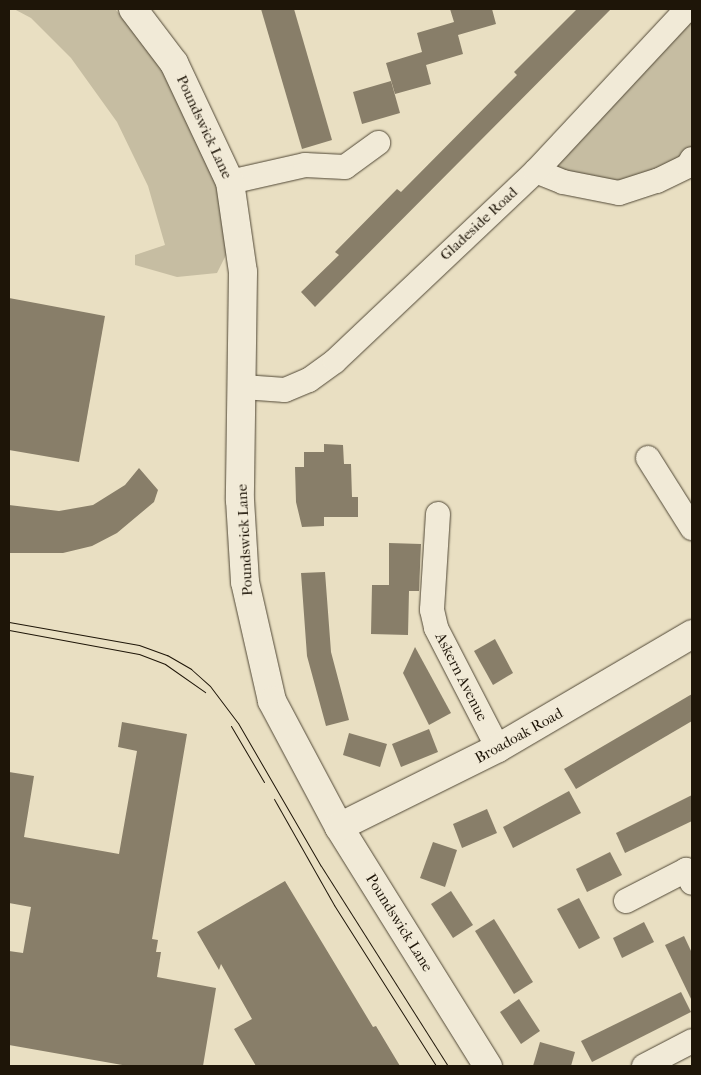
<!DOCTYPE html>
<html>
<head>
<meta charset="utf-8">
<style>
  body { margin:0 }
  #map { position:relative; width:701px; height:1075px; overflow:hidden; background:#e9dfc2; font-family:"IM FELL French Canon",serif }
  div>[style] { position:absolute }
  .green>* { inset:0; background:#c6bda2 }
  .building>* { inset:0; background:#887e69 }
  .roads { filter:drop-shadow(0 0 1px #514836) drop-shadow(0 0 1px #514836) }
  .street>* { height:24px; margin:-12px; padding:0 12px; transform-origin:12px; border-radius:12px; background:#f1ead7 }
  .secondary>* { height:28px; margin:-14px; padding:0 14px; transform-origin:14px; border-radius:14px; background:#f1ead7 }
  .tram>* { height:1px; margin:-0.5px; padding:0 0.5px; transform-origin:0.5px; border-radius:0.5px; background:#1e1508 }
  span { translate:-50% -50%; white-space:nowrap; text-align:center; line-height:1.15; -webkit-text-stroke:4px #f1ead7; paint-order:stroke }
  .street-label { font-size:15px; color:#1e1508 }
  .frame { position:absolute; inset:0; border:10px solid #1e1508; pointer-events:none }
</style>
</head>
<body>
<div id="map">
  <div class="green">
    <div style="clip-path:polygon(14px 9px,115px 9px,151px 49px,184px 104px,217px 182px,231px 245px,217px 273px,177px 277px,135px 265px,135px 255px,165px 245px,148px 186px,117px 122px,71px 58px,31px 18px)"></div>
    <div style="clip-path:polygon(692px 9px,692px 159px,619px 193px,536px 171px)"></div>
  </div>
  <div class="building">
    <div style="clip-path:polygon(261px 9px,294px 9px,332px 140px,302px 149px)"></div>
    <div style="clip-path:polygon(450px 9px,492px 9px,496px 24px,458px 35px,463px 54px,426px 65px,431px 84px,395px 94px,386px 63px,422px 52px,417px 33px,454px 22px)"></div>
    <div style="clip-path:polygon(577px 9px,611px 9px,315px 307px,301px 292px,339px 255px,335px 252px,397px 189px,401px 192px,517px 75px,514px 72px)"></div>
    <div style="clip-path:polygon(391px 81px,400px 113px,362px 124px,353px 92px)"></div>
    <div style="clip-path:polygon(9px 298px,105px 316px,79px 462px,9px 450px)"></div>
    <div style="clip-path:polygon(324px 444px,343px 445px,344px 464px,351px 464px,352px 497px,358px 497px,358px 517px,324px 517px,324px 526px,302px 527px,296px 502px,295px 467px,304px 467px,304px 452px,324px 452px)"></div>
    <div style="clip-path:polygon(139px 468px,158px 490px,154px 502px,117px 533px,92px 546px,63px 553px,9px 553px,9px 505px,59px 511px,93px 505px,125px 485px)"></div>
    <div style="clip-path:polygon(389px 543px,421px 544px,419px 591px,409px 591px,408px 635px,371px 634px,372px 585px,389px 585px)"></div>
    <div style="clip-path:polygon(325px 572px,331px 652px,349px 720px,326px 726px,307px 656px,301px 573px)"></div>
    <div style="clip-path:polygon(495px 639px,513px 673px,493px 685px,474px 651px)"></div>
    <div style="clip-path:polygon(415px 647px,451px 713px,429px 725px,403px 673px)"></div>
    <div style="clip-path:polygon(692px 694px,692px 721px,576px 789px,564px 769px)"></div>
    <div style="clip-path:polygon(122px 722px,187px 734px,152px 939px,158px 940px,156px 952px,161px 952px,157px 977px,216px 988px,203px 1066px,128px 1066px,9px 1045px,9px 951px,23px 953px,31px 907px,9px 903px,9px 772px,34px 776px,24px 837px,119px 854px,137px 751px,118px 747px)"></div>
    <div style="clip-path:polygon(429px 729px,438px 752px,401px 767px,392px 744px)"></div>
    <div style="clip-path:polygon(349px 733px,387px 744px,380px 767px,343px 755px)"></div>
    <div style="clip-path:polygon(569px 791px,581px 813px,513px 848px,503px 827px)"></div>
    <div style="clip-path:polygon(692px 795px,692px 821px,625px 853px,616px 833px)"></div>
    <div style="clip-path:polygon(487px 809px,497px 833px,462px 848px,453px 824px)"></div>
    <div style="clip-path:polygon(433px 842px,457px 850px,445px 887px,420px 878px)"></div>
    <div style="clip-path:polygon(610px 852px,622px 875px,587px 892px,576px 869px)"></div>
    <div style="clip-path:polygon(285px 881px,373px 1027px,376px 1026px,400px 1066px,256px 1066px,234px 1029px,252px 1019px,221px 964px,219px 970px,197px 932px)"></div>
    <div style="clip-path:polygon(451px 891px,473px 925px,453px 938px,431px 904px)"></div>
    <div style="clip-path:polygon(579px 898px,600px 938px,579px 949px,557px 909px)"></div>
    <div style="clip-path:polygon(494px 919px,533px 982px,514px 994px,475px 931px)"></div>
    <div style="clip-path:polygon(644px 922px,654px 942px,622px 958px,613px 938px)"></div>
    <div style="clip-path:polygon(684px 936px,692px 953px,692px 1001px,665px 945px)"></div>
    <div style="clip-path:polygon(681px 992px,691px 1012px,592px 1062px,581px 1041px)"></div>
    <div style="clip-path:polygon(519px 999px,540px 1031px,521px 1044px,500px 1012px)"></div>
    <div style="clip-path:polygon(540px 1042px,575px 1052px,571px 1066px,533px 1066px)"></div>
  </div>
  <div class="roads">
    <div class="street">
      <div style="left:536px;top:171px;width:29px;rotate:22deg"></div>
      <div style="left:563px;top:182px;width:57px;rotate:11.1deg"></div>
      <div style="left:619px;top:193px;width:40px;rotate:-18deg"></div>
      <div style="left:657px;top:181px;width:34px;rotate:-26deg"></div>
      <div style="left:688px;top:166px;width:8px;rotate:-60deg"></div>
      <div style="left:230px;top:182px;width:77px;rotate:-12.8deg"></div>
      <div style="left:305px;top:165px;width:40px;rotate:2.9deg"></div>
      <div style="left:345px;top:167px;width:41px;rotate:-36deg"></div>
      <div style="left:243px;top:387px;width:42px;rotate:4.1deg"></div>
      <div style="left:285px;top:390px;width:26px;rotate:-23deg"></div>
      <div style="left:309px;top:380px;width:32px;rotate:-36deg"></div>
      <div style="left:335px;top:361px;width:277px;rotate:-43.4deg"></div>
      <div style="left:536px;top:171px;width:221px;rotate:-47deg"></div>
      <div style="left:648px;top:458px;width:83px;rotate:57.8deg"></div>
      <div style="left:438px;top:514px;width:96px;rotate:93.6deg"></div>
      <div style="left:432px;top:610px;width:18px;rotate:77deg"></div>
      <div style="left:436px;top:628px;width:135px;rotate:62.7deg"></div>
      <div style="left:626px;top:901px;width:68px;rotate:-27.3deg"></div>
      <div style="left:686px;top:870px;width:14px;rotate:65deg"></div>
      <div style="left:644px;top:1066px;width:54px;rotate:-27.5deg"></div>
    </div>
    <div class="secondary">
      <div style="left:133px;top:9px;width:68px;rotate:52.8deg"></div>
      <div style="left:174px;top:63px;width:132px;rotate:64.8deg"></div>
      <div style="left:230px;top:182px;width:91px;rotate:81.8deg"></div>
      <div style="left:243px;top:272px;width:228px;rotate:90.8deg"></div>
      <div style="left:240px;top:500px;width:82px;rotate:86.5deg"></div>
      <div style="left:245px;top:582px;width:122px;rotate:77.2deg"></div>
      <div style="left:272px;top:701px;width:143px;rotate:62deg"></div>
      <div style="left:339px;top:827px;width:282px;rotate:58.1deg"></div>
      <div style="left:339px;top:827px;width:178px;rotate:-26.4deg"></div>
      <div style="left:498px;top:748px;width:225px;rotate:-30.4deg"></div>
    </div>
  </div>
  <div class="tram">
    <div style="left:9px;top:622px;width:132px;rotate:10deg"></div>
    <div style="left:139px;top:645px;width:30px;rotate:20deg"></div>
    <div style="left:167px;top:655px;width:28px;rotate:30deg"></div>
    <div style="left:191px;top:669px;width:25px;rotate:42deg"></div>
    <div style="left:210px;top:686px;width:46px;rotate:52.9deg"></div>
    <div style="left:238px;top:723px;width:165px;rotate:59.9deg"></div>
    <div style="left:321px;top:866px;width:237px;rotate:57.6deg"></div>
    <div style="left:9px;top:630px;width:132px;rotate:10.5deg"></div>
    <div style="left:139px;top:654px;width:28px;rotate:21deg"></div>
    <div style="left:165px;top:664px;width:49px;rotate:35deg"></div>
    <div style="left:231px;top:726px;width:65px;rotate:59.5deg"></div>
    <div style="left:274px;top:799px;width:122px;rotate:60.5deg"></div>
    <div style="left:334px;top:905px;width:191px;rotate:57.6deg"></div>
  </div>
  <div class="street-label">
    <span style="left:204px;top:127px;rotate:65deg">Poundswick Lane</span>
    <span style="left:479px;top:224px;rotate:-43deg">Gladeside Road</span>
    <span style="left:245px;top:540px;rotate:-93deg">Poundswick Lane</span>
    <span style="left:461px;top:677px;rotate:63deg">Askern Avenue</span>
    <span style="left:519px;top:736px;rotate:-29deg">Broadoak Road</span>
    <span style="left:399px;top:923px;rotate:58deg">Poundswick Lane</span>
  </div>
  <div class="frame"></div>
</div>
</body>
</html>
